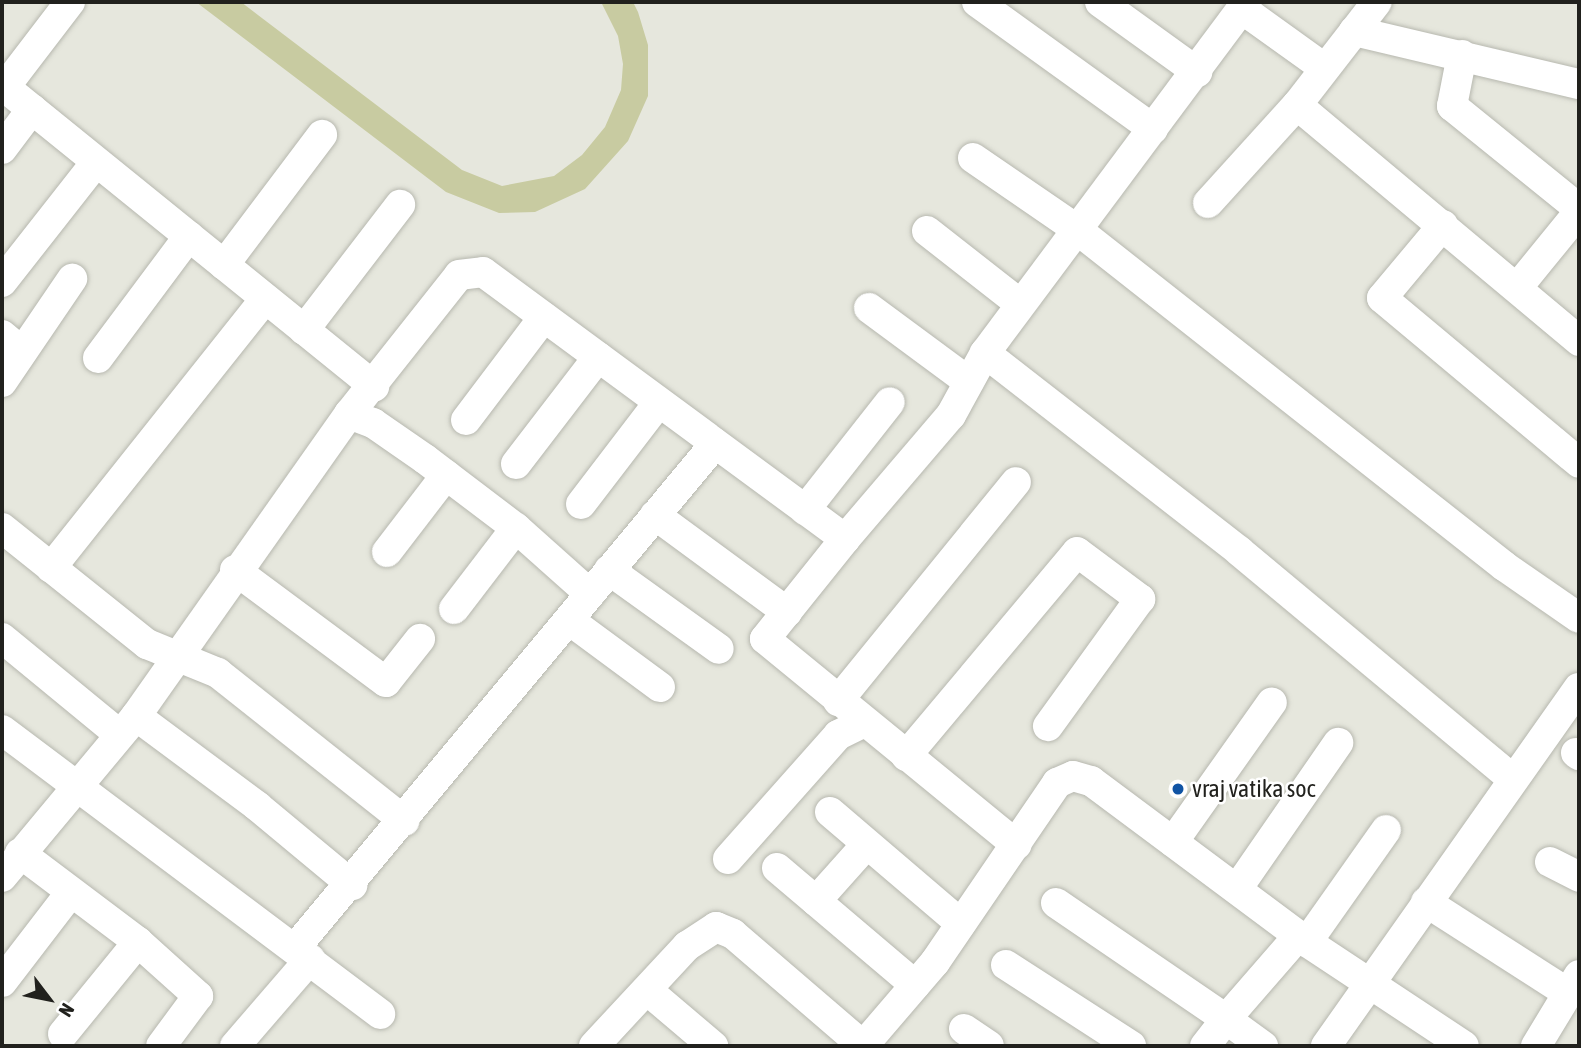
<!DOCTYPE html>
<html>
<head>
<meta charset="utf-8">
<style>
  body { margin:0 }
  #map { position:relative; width:1581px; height:1048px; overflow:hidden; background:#e6e7dd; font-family:"Asap Condensed",sans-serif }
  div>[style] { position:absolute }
  .green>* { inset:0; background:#c8cba1 }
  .roads { filter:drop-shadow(0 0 2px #b7b8af) drop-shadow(0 0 2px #b7b8af) }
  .minor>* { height:30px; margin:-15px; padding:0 15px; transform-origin:15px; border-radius:15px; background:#fff }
  .dots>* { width:19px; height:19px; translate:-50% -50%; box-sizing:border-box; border:4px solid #fff; border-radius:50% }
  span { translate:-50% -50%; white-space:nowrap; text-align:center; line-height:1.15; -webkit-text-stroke:5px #fff; paint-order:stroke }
  .poi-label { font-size:24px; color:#21211d }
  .left { translate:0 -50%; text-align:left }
  .frame { position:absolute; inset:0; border:4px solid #21211d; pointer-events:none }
  .north { position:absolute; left:14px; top:964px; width:70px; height:70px; -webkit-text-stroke:5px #fff; paint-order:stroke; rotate:122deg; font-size:19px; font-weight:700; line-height:28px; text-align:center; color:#21211d }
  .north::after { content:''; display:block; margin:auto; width:24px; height:32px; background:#21211d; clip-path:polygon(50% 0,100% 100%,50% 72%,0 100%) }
</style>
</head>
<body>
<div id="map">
  <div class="green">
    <div style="clip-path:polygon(196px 2px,241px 2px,462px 170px,502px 186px,554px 176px,582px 155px,605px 127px,621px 90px,623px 64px,618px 36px,601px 2px,633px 2px,638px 12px,648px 45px,648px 96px,628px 141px,585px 189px,535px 212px,499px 213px,446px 192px)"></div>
  </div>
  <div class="roads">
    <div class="minor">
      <div style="left:977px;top:2px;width:217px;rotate:35.8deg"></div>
      <div style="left:1100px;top:2px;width:120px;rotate:35.8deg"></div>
      <div style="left:1242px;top:9px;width:101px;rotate:35.7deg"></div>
      <div style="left:1354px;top:31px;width:231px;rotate:13.3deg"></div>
      <div style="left:1462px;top:55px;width:52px;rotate:101.1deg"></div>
      <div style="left:1452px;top:106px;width:164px;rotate:39deg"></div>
      <div style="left:2px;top:85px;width:479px;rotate:39deg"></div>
      <div style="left:5px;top:87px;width:107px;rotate:-52.6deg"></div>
      <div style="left:1297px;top:105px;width:368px;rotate:39.9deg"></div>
      <div style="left:2px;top:149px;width:50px;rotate:-53.1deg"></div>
      <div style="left:973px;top:158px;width:124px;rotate:34.5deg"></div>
      <div style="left:1075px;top:228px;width:546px;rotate:38.23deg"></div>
      <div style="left:1504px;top:566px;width:91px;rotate:34.7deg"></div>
      <div style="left:1208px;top:203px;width:132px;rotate:-47.8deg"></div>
      <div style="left:1297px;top:105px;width:130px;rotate:-52.2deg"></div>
      <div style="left:1443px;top:225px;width:95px;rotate:129.9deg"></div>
      <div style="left:1382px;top:298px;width:257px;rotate:39.9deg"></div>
      <div style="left:927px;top:231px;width:118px;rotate:38.1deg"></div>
      <div style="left:224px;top:265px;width:163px;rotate:-53deg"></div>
      <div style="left:2px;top:282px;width:152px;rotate:-51.9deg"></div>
      <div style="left:1517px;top:288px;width:98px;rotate:-50.8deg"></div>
      <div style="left:869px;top:308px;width:124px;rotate:36.5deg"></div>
      <div style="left:304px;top:330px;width:158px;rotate:-52.5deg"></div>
      <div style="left:2px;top:335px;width:26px;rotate:40deg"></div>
      <div style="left:985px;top:353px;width:322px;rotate:37.9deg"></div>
      <div style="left:1239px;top:551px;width:356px;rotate:39.8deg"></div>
      <div style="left:98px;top:358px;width:152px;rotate:-53.3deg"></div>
      <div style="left:2px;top:382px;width:125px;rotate:-55.8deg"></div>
      <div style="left:349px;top:414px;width:26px;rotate:21deg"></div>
      <div style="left:373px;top:423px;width:63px;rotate:34.7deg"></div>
      <div style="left:425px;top:459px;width:114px;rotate:37.2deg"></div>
      <div style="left:516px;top:528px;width:99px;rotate:41.7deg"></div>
      <div style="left:466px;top:420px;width:129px;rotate:-52.9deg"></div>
      <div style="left:516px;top:464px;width:135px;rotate:-52.5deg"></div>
      <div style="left:581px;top:504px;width:128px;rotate:-52.6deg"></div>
      <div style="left:805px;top:510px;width:137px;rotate:-51.8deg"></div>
      <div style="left:655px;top:515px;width:164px;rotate:36.3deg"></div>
      <div style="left:2px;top:528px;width:186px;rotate:38.7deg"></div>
      <div style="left:147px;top:644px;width:77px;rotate:22.2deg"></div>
      <div style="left:218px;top:673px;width:238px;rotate:38.4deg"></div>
      <div style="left:845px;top:539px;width:128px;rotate:128.7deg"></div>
      <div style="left:765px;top:639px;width:325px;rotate:39.3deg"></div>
      <div style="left:387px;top:552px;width:97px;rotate:-52.5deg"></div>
      <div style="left:51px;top:568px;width:344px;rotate:-51.5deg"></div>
      <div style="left:235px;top:570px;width:188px;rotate:36.6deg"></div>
      <div style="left:386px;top:682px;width:55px;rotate:-51.7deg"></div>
      <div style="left:609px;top:570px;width:135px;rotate:35.7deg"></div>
      <div style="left:454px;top:609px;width:102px;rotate:-52.6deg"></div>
      <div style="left:569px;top:620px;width:113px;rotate:36.4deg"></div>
      <div style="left:2px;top:638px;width:151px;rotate:39.4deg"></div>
      <div style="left:838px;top:701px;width:282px;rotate:-50.9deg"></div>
      <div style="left:136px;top:716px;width:151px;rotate:36.6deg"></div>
      <div style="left:257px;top:806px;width:124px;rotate:39.7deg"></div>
      <div style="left:2px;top:730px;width:473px;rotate:36.9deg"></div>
      <div style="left:1576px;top:753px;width:4px;rotate:34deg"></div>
      <div style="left:906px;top:756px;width:266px;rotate:-50deg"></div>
      <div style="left:1077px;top:552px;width:79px;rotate:36.7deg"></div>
      <div style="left:1140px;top:599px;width:157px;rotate:125.9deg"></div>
      <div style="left:830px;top:812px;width:172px;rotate:40.5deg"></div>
      <div style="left:1173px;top:842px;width:171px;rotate:-54.7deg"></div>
      <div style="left:20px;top:853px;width:148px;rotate:37deg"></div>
      <div style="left:138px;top:942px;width:81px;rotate:42deg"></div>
      <div style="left:198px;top:996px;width:62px;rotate:126.5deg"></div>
      <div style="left:728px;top:859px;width:166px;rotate:-48.4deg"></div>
      <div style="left:838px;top:735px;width:30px;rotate:-26deg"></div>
      <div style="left:1550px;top:862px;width:33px;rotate:27deg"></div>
      <div style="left:777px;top:868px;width:181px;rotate:40.3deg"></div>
      <div style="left:2px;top:877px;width:209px;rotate:-50.2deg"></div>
      <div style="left:136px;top:716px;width:370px;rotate:-54.8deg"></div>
      <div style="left:349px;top:414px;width:177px;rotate:-51.6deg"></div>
      <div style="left:459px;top:275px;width:24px;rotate:-7deg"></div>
      <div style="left:483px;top:272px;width:450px;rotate:36.4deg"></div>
      <div style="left:845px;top:539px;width:163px;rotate:-49.5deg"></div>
      <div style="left:951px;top:415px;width:71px;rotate:-61.3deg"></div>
      <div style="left:985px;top:353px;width:438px;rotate:-53.3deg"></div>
      <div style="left:1237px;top:889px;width:178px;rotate:-55.3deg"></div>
      <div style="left:816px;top:901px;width:76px;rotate:-48.2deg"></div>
      <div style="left:1426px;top:902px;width:169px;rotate:32.7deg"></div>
      <div style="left:1056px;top:903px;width:206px;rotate:34.3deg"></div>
      <div style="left:1226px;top:1019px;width:111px;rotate:-49deg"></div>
      <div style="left:1307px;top:942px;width:137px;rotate:-54.8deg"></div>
      <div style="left:296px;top:947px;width:655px;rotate:-50.21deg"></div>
      <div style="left:1006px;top:965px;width:149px;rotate:32.9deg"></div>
      <div style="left:2px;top:982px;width:113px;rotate:-52.5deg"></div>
      <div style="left:647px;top:990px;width:87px;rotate:40.3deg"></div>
      <div style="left:964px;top:1029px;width:30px;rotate:34deg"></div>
      <div style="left:63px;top:1034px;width:119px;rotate:-50.8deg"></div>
      <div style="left:235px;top:1046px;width:115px;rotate:-49.2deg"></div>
      <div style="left:594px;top:1046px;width:137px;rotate:-47.1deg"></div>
      <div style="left:687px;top:946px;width:35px;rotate:-33deg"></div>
      <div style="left:716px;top:927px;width:18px;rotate:22deg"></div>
      <div style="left:733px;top:934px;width:172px;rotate:40.7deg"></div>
      <div style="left:863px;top:1046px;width:111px;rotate:-49.4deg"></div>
      <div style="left:935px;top:962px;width:217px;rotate:-55.7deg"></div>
      <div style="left:1057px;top:783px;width:17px;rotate:-24deg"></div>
      <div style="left:1073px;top:776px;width:19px;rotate:16deg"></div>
      <div style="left:1091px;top:781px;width:269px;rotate:36.7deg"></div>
      <div style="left:1307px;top:942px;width:188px;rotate:33.5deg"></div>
      <div style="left:1205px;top:1046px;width:34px;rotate:-52deg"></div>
      <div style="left:1226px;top:1019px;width:46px;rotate:36.1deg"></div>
      <div style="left:1326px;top:1046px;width:438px;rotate:-54.8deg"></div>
      <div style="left:1536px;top:1046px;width:83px;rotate:-58.8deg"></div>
    </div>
  </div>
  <div class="dots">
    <div style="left:1178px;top:789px;background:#1054a4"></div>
  </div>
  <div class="poi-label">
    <span class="left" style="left:1192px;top:789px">vraj vatika soc</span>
  </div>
  <div class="frame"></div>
  <div class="north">N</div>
</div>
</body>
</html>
